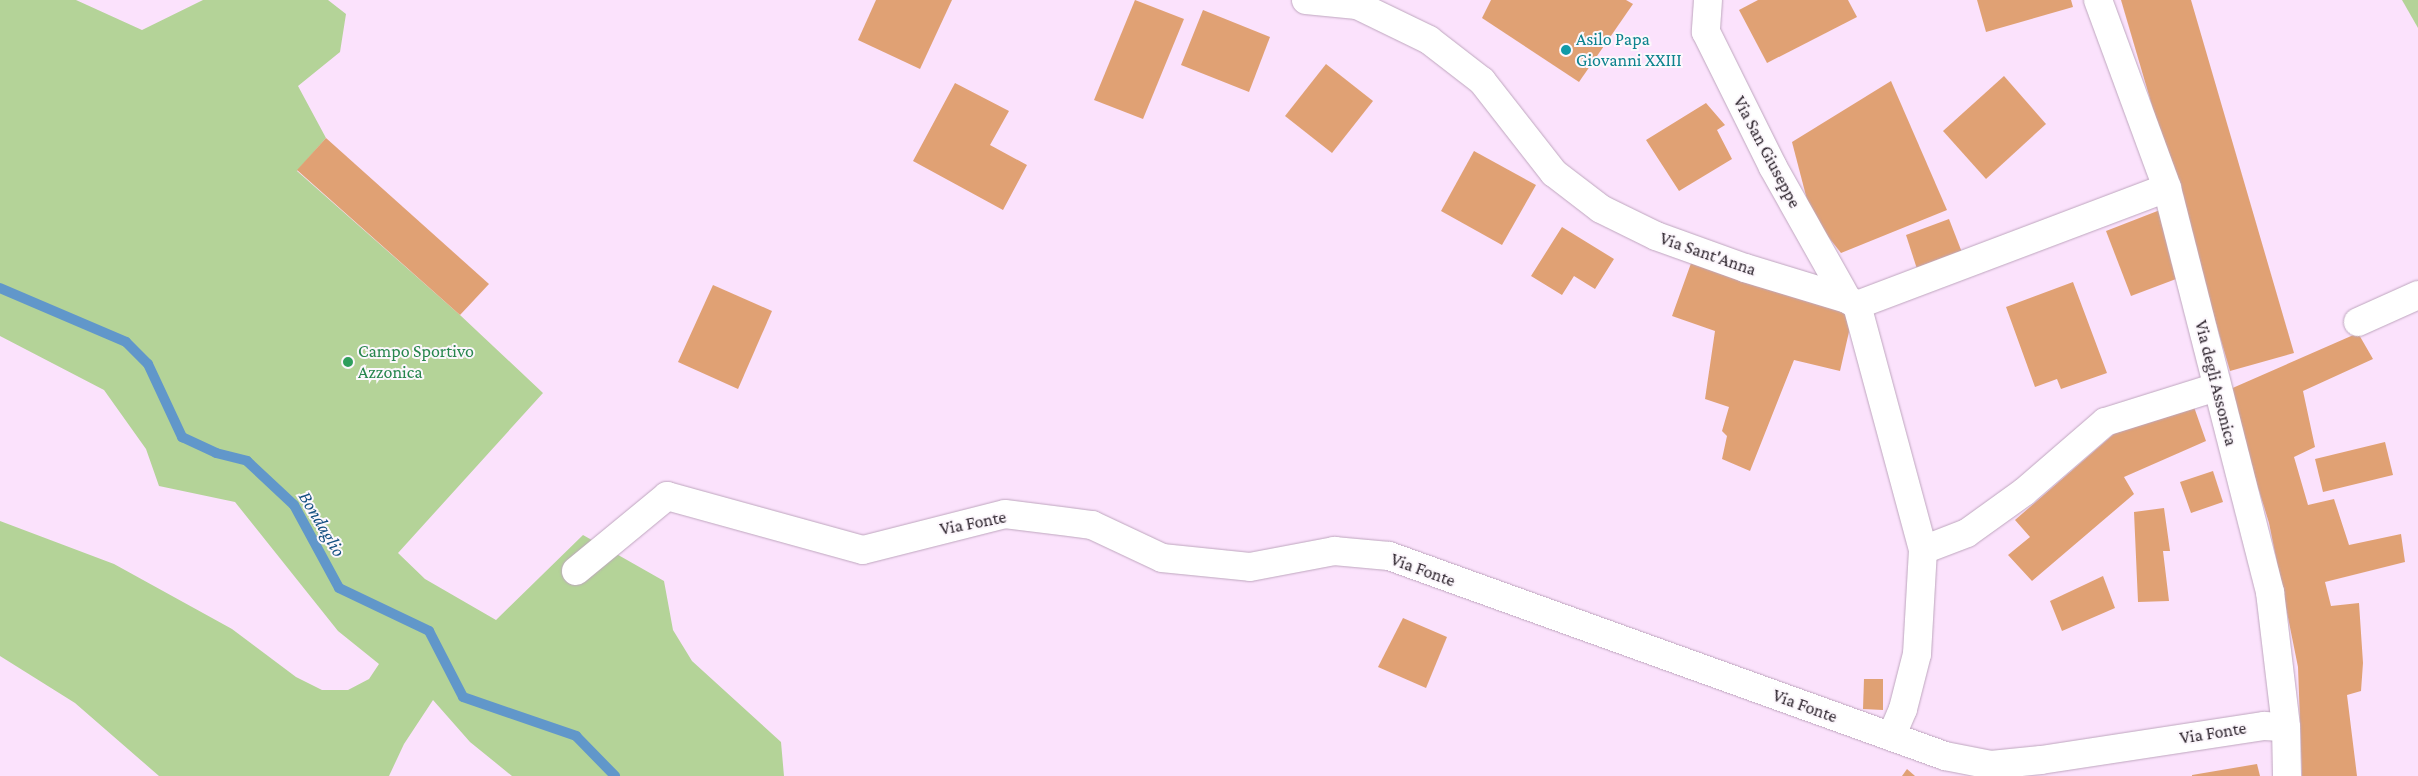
<!DOCTYPE html>
<html>
<head>
<meta charset="utf-8">
<style>
  body { margin:0 }
  #map { position:relative; width:2418px; height:776px; overflow:hidden; background:#fbe2fc; font-family:"Crimson Pro",serif }
  div>[style] { position:absolute }
  .green>* { inset:0; background:#b4d398 }
  .stream>* { height:10px; margin:-5px; padding:0 5px; transform-origin:5px; border-radius:5px; background:#6197ca }
  .building>* { inset:0; background:#e0a174 }
  .roads { filter:drop-shadow(0 0 1px #bea6be) drop-shadow(0 0 1px #bea6be) }
  .minor>* { height:28px; margin:-14px; padding:0 14px; transform-origin:14px; border-radius:14px; background:#fff }
  .dots>* { width:14px; height:14px; translate:-50% -50%; box-sizing:border-box; border:2px solid #fcf7fc; border-radius:50% }
  span { translate:-50% -50%; white-space:nowrap; text-align:center; line-height:1.15; -webkit-text-stroke:4px #fcf7fc; paint-order:stroke }
  .culture-label { font-size:18px; color:#0d838f }
  .left { translate:0 -50%; text-align:left }
  .street-label { font-size:18px; color:#2e252e }
  .leisure-label { font-size:18px; color:#27864d }
  .water-label { font-size:19px; color:#145081; font-style:italic }
</style>
</head>
<body>
<div id="map">
  <div class="green">
    <div style="clip-path:polygon(0 0,76px 0,142px 30px,203px 0,328px 0,346px 14px,340px 52px,298px 86px,326px 138px,297px 171px,460px 315px,543px 393px,398px 553px,425px 579px,496px 620px,583px 535px,664px 581px,673px 630px,692px 661px,781px 742px,784px 776px,512px 776px,470px 742px,433px 700px,404px 744px,389px 776px,159px 776px,75px 703px,0 656px,0 521px,114px 564px,232px 629px,296px 677px,322px 690px,348px 690px,369px 679px,379px 664px,338px 631px,235px 502px,159px 486px,146px 449px,104px 390px,0 336px)"></div>
    <div style="clip-path:polygon(2402px 0,2418px 0,2418px 28px)"></div>
  </div>
  <div class="stream">
    <div style="left:0;top:288px;width:137px;rotate:23.2deg"></div>
    <div style="left:126px;top:342px;width:31px;rotate:45deg"></div>
    <div style="left:148px;top:364px;width:81px;rotate:65deg"></div>
    <div style="left:182px;top:437px;width:38px;rotate:25deg"></div>
    <div style="left:216px;top:453px;width:32px;rotate:14deg"></div>
    <div style="left:247px;top:461px;width:64px;rotate:43.1deg"></div>
    <div style="left:294px;top:505px;width:94px;rotate:61.5deg"></div>
    <div style="left:339px;top:588px;width:100px;rotate:25.5deg"></div>
    <div style="left:429px;top:631px;width:74px;rotate:62.7deg"></div>
    <div style="left:463px;top:697px;width:120px;rotate:19deg"></div>
    <div style="left:576px;top:736px;width:56px;rotate:45.7deg"></div>
  </div>
  <div class="building">
    <div style="clip-path:polygon(876px 0,952px 0,920px 69px,858px 40px)"></div>
    <div style="clip-path:polygon(1135px 0,1184px 19px,1143px 119px,1094px 100px)"></div>
    <div style="clip-path:polygon(1491px 0,1626px 0,1633px 4px,1579px 82px,1482px 18px)"></div>
    <div style="clip-path:polygon(1758px 0,1848px 0,1857px 17px,1767px 63px,1739px 10px)"></div>
    <div style="clip-path:polygon(1977px 0,2071px 0,2073px 7px,1986px 32px)"></div>
    <div style="clip-path:polygon(2121px 0,2191px 0,2294px 353px,2230px 371px)"></div>
    <div style="clip-path:polygon(1203px 10px,1270px 37px,1249px 92px,1181px 65px)"></div>
    <div style="clip-path:polygon(1326px 64px,1373px 101px,1332px 153px,1285px 116px)"></div>
    <div style="clip-path:polygon(2004px 76px,2046px 124px,1986px 179px,1943px 131px)"></div>
    <div style="clip-path:polygon(1891px 81px,1947px 210px,1841px 253px,1811px 215px,1792px 142px)"></div>
    <div style="clip-path:polygon(955px 83px,1009px 111px,990px 145px,1027px 165px,1003px 210px,913px 161px)"></div>
    <div style="clip-path:polygon(1706px 103px,1725px 125px,1717px 130px,1732px 159px,1679px 191px,1646px 140px)"></div>
    <div style="clip-path:polygon(326px 138px,489px 284px,460px 315px,297px 170px)"></div>
    <div style="clip-path:polygon(1474px 151px,1536px 185px,1502px 245px,1441px 211px)"></div>
    <div style="clip-path:polygon(2160px 210px,2184px 276px,2131px 296px,2106px 231px)"></div>
    <div style="clip-path:polygon(1949px 219px,1963px 255px,1918px 272px,1906px 235px)"></div>
    <div style="clip-path:polygon(1562px 227px,1614px 259px,1595px 289px,1574px 276px,1562px 295px,1531px 276px)"></div>
    <div style="clip-path:polygon(1694px 255px,1854px 310px,1840px 371px,1794px 360px,1750px 471px,1722px 459px,1727px 436px,1722px 431px,1729px 407px,1705px 399px,1715px 331px,1672px 316px)"></div>
    <div style="clip-path:polygon(2073px 282px,2107px 373px,2061px 389px,2057px 379px,2035px 387px,2006px 307px)"></div>
    <div style="clip-path:polygon(713px 285px,772px 311px,738px 389px,678px 362px)"></div>
    <div style="clip-path:polygon(2358px 333px,2373px 359px,2303px 391px,2315px 447px,2294px 457px,2308px 505px,2334px 499px,2349px 545px,2401px 534px,2405px 562px,2325px 582px,2331px 606px,2359px 603px,2363px 663px,2361px 691px,2347px 695px,2357px 776px,2302px 776px,2298px 667px,2269px 523px,2228px 390px)"></div>
    <div style="clip-path:polygon(2194px 407px,2206px 441px,2124px 477px,2134px 494px,2032px 581px,2008px 555px,2030px 537px,2015px 520px,2115px 433px)"></div>
    <div style="clip-path:polygon(2385px 442px,2393px 475px,2323px 492px,2315px 459px)"></div>
    <div style="clip-path:polygon(2213px 471px,2223px 502px,2191px 513px,2180px 482px)"></div>
    <div style="clip-path:polygon(2164px 508px,2170px 551px,2163px 551px,2169px 601px,2138px 602px,2134px 512px)"></div>
    <div style="clip-path:polygon(2103px 576px,2115px 608px,2062px 631px,2050px 601px)"></div>
    <div style="clip-path:polygon(1403px 618px,1447px 637px,1426px 688px,1378px 667px)"></div>
    <div style="clip-path:polygon(1864px 679px,1883px 679px,1883px 710px,1863px 709px)"></div>
    <div style="clip-path:polygon(2257px 764px,2260px 776px,2192px 776px,2192px 775px)"></div>
    <div style="clip-path:polygon(1907px 769px,1915px 776px,1902px 776px)"></div>
  </div>
  <div class="roads">
    <div class="minor">
      <div style="left:1306px;top:0;width:51px;rotate:5.6deg"></div>
      <div style="left:1357px;top:5px;width:80px;rotate:25.9deg"></div>
      <div style="left:1429px;top:40px;width:67px;rotate:37.7deg"></div>
      <div style="left:1482px;top:81px;width:117px;rotate:52deg"></div>
      <div style="left:1554px;top:173px;width:59px;rotate:37.5deg"></div>
      <div style="left:1601px;top:209px;width:61px;rotate:26.1deg"></div>
      <div style="left:1656px;top:236px;width:95px;rotate:19.8deg"></div>
      <div style="left:1745px;top:268px;width:107px;rotate:16.9deg"></div>
      <div style="left:1847px;top:299px;width:12px;rotate:31deg"></div>
      <div style="left:1857px;top:305px;width:331px;rotate:-20.7deg"></div>
      <div style="left:1708px;top:0;width:32px;rotate:94deg"></div>
      <div style="left:1706px;top:32px;width:151px;rotate:63.6deg"></div>
      <div style="left:1773px;top:167px;width:151px;rotate:60.7deg"></div>
      <div style="left:2098px;top:0;width:200px;rotate:69.8deg"></div>
      <div style="left:2167px;top:188px;width:417px;rotate:75.7deg"></div>
      <div style="left:2270px;top:592px;width:136px;rotate:83.2deg"></div>
      <div style="left:2286px;top:727px;width:49px;rotate:88.8deg"></div>
      <div style="left:1857px;top:305px;width:254px;rotate:74.9deg"></div>
      <div style="left:1923px;top:550px;width:104px;rotate:93.3deg"></div>
      <div style="left:1917px;top:654px;width:57px;rotate:104.3deg"></div>
      <div style="left:1903px;top:709px;width:30px;rotate:113deg"></div>
      <div style="left:2358px;top:322px;width:66px;rotate:-24.2deg"></div>
      <div style="left:1923px;top:550px;width:47px;rotate:-21.1deg"></div>
      <div style="left:1967px;top:533px;width:70px;rotate:-35.7deg"></div>
      <div style="left:2024px;top:492px;width:107px;rotate:-40.8deg"></div>
      <div style="left:2105px;top:422px;width:117px;rotate:-17.4deg"></div>
      <div style="left:576px;top:571px;width:118px;rotate:-39.5deg"></div>
      <div style="left:667px;top:496px;width:203px;rotate:15.4deg"></div>
      <div style="left:863px;top:550px;width:146px;rotate:-14.2deg"></div>
      <div style="left:1005px;top:514px;width:88px;rotate:7.2deg"></div>
      <div style="left:1092px;top:525px;width:77px;rotate:25.2deg"></div>
      <div style="left:1162px;top:558px;width:88px;rotate:5.8deg"></div>
      <div style="left:1250px;top:567px;width:86px;rotate:-10.8deg"></div>
      <div style="left:1334px;top:551px;width:55px;rotate:5.2deg"></div>
      <div style="left:1389px;top:556px;width:591px;rotate:19.78deg"></div>
      <div style="left:1945px;top:756px;width:47px;rotate:11.1deg"></div>
      <div style="left:1991px;top:765px;width:50px;rotate:-5.7deg"></div>
      <div style="left:2041px;top:760px;width:226px;rotate:-8.7deg"></div>
      <div style="left:2264px;top:726px;width:22px;rotate:3deg"></div>
    </div>
  </div>
  <div class="dots">
    <div style="left:1566px;top:50px;background:#0f9aa8"></div>
    <div style="left:348px;top:362px;background:#2e9e5b"></div>
  </div>
  <div class="culture-label">
    <span class="left" style="left:1576px;top:50px">Asilo Papa<br>Giovanni XXIII</span>
  </div>
  <div class="street-label">
    <span style="left:1767px;top:152px;rotate:62deg">Via San Giuseppe</span>
    <span style="left:1708px;top:254px;rotate:19deg">Via Sant'Anna</span>
    <span style="left:2216px;top:383px;rotate:76deg">Via degli Assonica</span>
    <span style="left:973px;top:523px;rotate:-11deg">Via Fonte</span>
    <span style="left:1423px;top:570px;rotate:20deg">Via Fonte</span>
    <span style="left:1805px;top:706px;rotate:20deg">Via Fonte</span>
    <span style="left:2213px;top:733px;rotate:-9deg">Via Fonte</span>
  </div>
  <div class="leisure-label">
    <span class="left" style="left:358px;top:362px">Campo Sportivo<br>Azzonica</span>
  </div>
  <div class="water-label">
    <span style="left:322px;top:524px;rotate:59deg">Bondaglio</span>
  </div>
</div>
</body>
</html>
